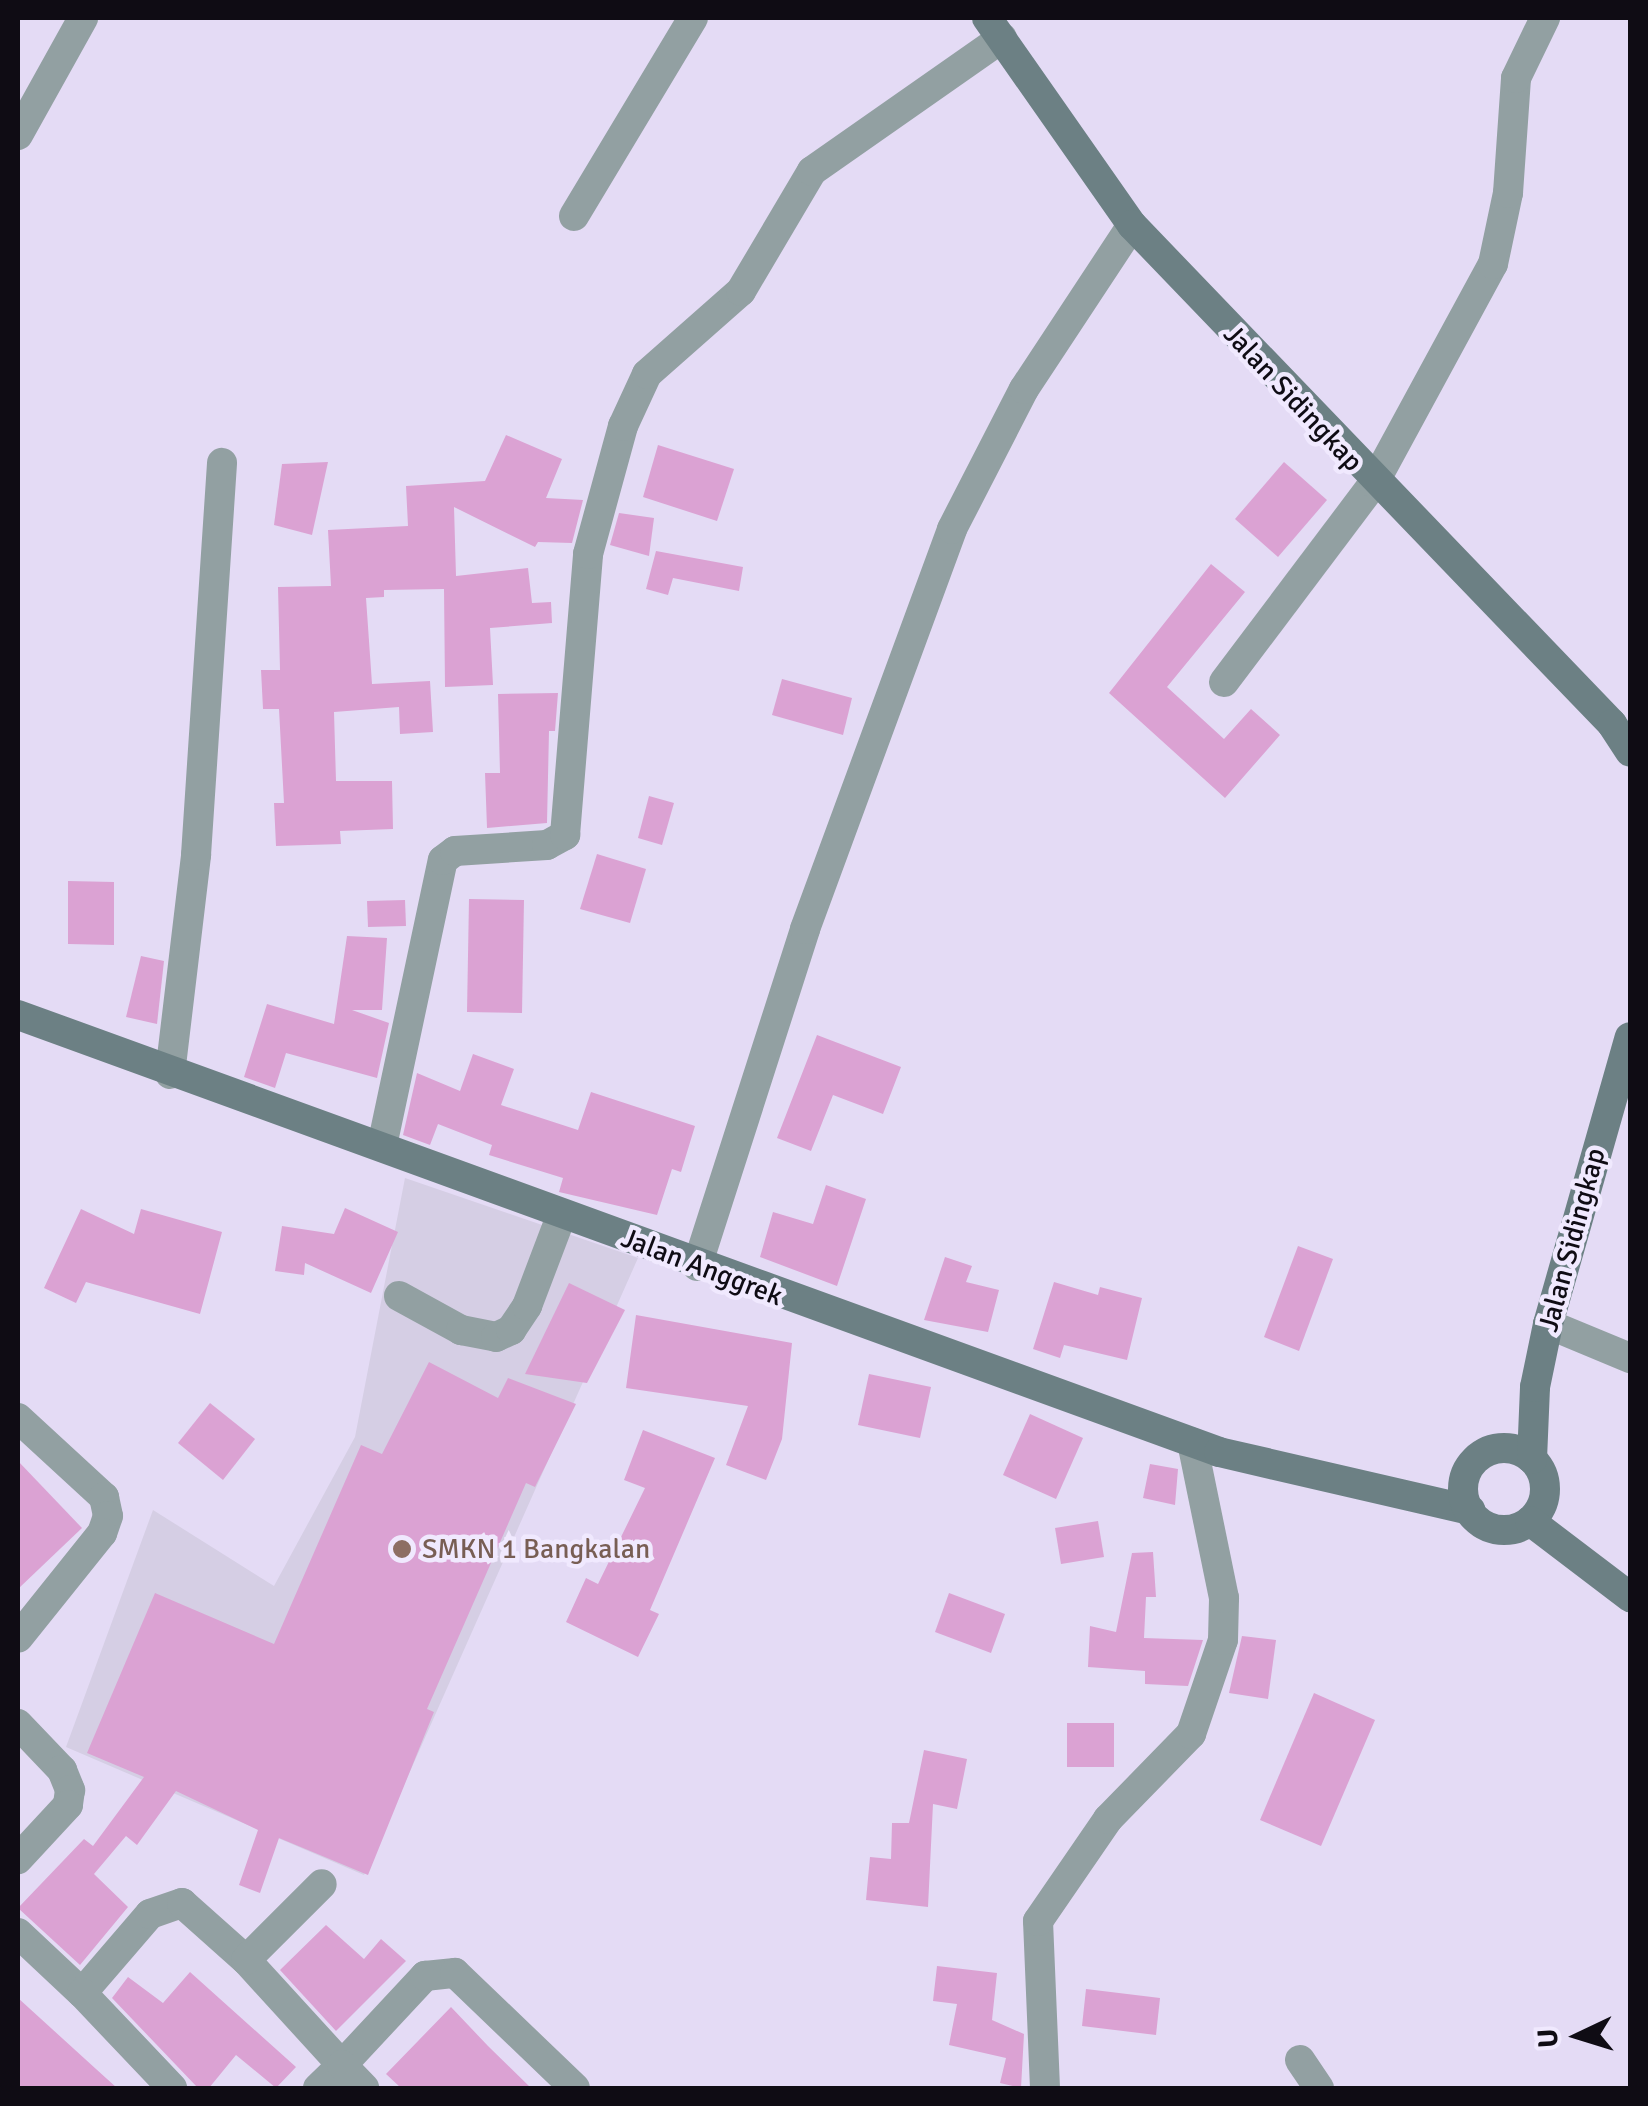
<!DOCTYPE html>
<html>
<head>
<meta charset="utf-8">
<style>
  body { margin:0 }
  #map { position:relative; width:1648px; height:2106px; overflow:hidden; background:#e4dbf5; font-family:Signika,sans-serif }
  div>[style] { position:absolute }
  .education>* { inset:0; background:#d5cee4 }
  .building>* { inset:0; background:#dba2d3 }
  .street>* { height:30px; margin:-15px; padding:0 15px; transform-origin:15px; border-radius:15px; background:#92a0a2 }
  .secondary>* { height:30px; margin:-15px; padding:0 15px; transform-origin:15px; border-radius:15px; background:#6c8084 }
  .secondary>.ring { margin:-15px; padding:0; box-sizing:content-box; background:none; border:30px solid #6c8084; border-radius:50% }
  .dots>* { width:28px; height:28px; translate:-50% -50%; box-sizing:border-box; border:5px solid #f0e9fe; border-radius:50% }
  span { translate:-50% -50%; white-space:nowrap; text-align:center; line-height:1.15; -webkit-text-stroke:9px #f0e9fe; paint-order:stroke }
  .street-label { font-size:28px; color:#0f0c14 }
  .education-label { font-size:28px; color:#785e54 }
  .left { translate:0 -50%; text-align:left }
  .frame { position:absolute; inset:0; border:20px solid #0f0c14; pointer-events:none }
  .north { position:absolute; left:1528px; top:1986px; width:100px; height:100px; -webkit-text-stroke:8px #f0e9fe; paint-order:stroke; rotate:266deg; font-size:28px; font-weight:700; line-height:40px; text-align:center; color:#0f0c14 }
  .north::after { content:''; display:block; margin:auto; width:35px; height:45px; background:#0f0c14; clip-path:polygon(50% 0,100% 100%,50% 72%,0 100%) }
</style>
</head>
<body>
<div id="map">
  <div class="education">
    <div style="clip-path:polygon(405px 1178px,638px 1258px,364px 1875px,66px 1747px,153px 1510px,274px 1586px,355px 1437px)"></div>
  </div>
  <div class="building">
    <div style="clip-path:polygon(506px 435px,562px 459px,546px 498px,583px 500px,572px 543px,538px 542px,535px 547px,454px 507px,456px 576px,528px 568px,532px 603px,551px 602px,552px 623px,490px 628px,493px 685px,445px 687px,444px 589px,384px 590px,384px 597px,366px 598px,372px 684px,430px 681px,433px 732px,400px 734px,399px 707px,334px 712px,336px 781px,392px 781px,393px 829px,340px 831px,341px 844px,276px 846px,274px 803px,284px 803px,279px 709px,263px 709px,261px 670px,280px 670px,278px 587px,331px 586px,328px 530px,408px 526px,406px 486px,485px 481px)"></div>
    <div style="clip-path:polygon(658px 445px,734px 469px,717px 521px,643px 497px)"></div>
    <div style="clip-path:polygon(328px 462px,312px 535px,274px 525px,282px 464px)"></div>
    <div style="clip-path:polygon(1284px 462px,1327px 500px,1278px 557px,1235px 519px)"></div>
    <div style="clip-path:polygon(619px 513px,654px 518px,649px 556px,610px 545px)"></div>
    <div style="clip-path:polygon(656px 551px,743px 567px,739px 591px,673px 578px,668px 595px,646px 589px)"></div>
    <div style="clip-path:polygon(1211px 564px,1245px 592px,1167px 687px,1224px 739px,1251px 709px,1280px 735px,1225px 798px,1109px 693px)"></div>
    <div style="clip-path:polygon(782px 679px,852px 698px,843px 735px,772px 715px)"></div>
    <div style="clip-path:polygon(558px 693px,555px 731px,549px 731px,547px 823px,487px 828px,485px 773px,500px 773px,498px 694px)"></div>
    <div style="clip-path:polygon(649px 796px,674px 803px,662px 845px,638px 838px)"></div>
    <div style="clip-path:polygon(597px 854px,646px 869px,630px 923px,580px 909px)"></div>
    <div style="clip-path:polygon(68px 881px,114px 882px,114px 945px,68px 944px)"></div>
    <div style="clip-path:polygon(469px 899px,524px 900px,522px 1013px,467px 1012px)"></div>
    <div style="clip-path:polygon(405px 900px,406px 926px,368px 927px,367px 901px)"></div>
    <div style="clip-path:polygon(347px 936px,387px 938px,382px 1010px,352px 1010px,389px 1023px,377px 1078px,286px 1053px,275px 1088px,244px 1077px,267px 1004px,334px 1024px)"></div>
    <div style="clip-path:polygon(141px 956px,164px 961px,157px 1024px,126px 1017px)"></div>
    <div style="clip-path:polygon(817px 1035px,901px 1067px,883px 1114px,833px 1095px,811px 1151px,777px 1138px)"></div>
    <div style="clip-path:polygon(473px 1054px,514px 1069px,501px 1105px,578px 1130px,591px 1092px,695px 1126px,681px 1172px,672px 1169px,657px 1215px,559px 1192px,563px 1178px,489px 1155px,492px 1145px,438px 1124px,430px 1145px,403px 1135px,417px 1073px,460px 1091px)"></div>
    <div style="clip-path:polygon(826px 1185px,866px 1199px,837px 1286px,760px 1257px,773px 1212px,813px 1224px)"></div>
    <div style="clip-path:polygon(345px 1208px,398px 1232px,371px 1293px,305px 1263px,304px 1275px,275px 1271px,282px 1226px,334px 1234px)"></div>
    <div style="clip-path:polygon(81px 1209px,134px 1234px,141px 1209px,222px 1232px,200px 1314px,86px 1282px,76px 1303px,44px 1288px)"></div>
    <div style="clip-path:polygon(1298px 1246px,1333px 1259px,1299px 1351px,1264px 1337px)"></div>
    <div style="clip-path:polygon(945px 1257px,972px 1266px,966px 1282px,999px 1290px,988px 1332px,924px 1320px)"></div>
    <div style="clip-path:polygon(1054px 1282px,1098px 1295px,1100px 1287px,1142px 1298px,1127px 1360px,1064px 1345px,1060px 1358px,1033px 1349px)"></div>
    <div style="clip-path:polygon(569px 1283px,625px 1310px,587px 1383px,525px 1374px)"></div>
    <div style="clip-path:polygon(636px 1315px,792px 1343px,782px 1439px,766px 1480px,726px 1465px,748px 1406px,626px 1388px)"></div>
    <div style="clip-path:polygon(429px 1362px,498px 1398px,508px 1378px,576px 1404px,535px 1487px,526px 1483px,427px 1709px,434px 1712px,368px 1875px,279px 1838px,260px 1893px,239px 1885px,258px 1830px,176px 1791px,137px 1845px,126px 1836px,94px 1874px,128px 1907px,80px 1965px,18px 1908px,84px 1839px,93px 1846px,144px 1777px,87px 1753px,155px 1593px,274px 1644px,361px 1445px,382px 1454px)"></div>
    <div style="clip-path:polygon(869px 1374px,931px 1387px,920px 1438px,858px 1425px)"></div>
    <div style="clip-path:polygon(210px 1403px,255px 1439px,223px 1480px,178px 1443px)"></div>
    <div style="clip-path:polygon(1030px 1414px,1083px 1438px,1056px 1499px,1003px 1475px)"></div>
    <div style="clip-path:polygon(643px 1430px,715px 1458px,650px 1610px,659px 1614px,638px 1657px,566px 1622px,586px 1578px,598px 1584px,645px 1488px,624px 1480px)"></div>
    <div style="clip-path:polygon(18px 1461px,82px 1528px,18px 1589px)"></div>
    <div style="clip-path:polygon(1150px 1464px,1178px 1469px,1175px 1505px,1143px 1498px)"></div>
    <div style="clip-path:polygon(1098px 1521px,1104px 1557px,1061px 1564px,1055px 1528px)"></div>
    <div style="clip-path:polygon(1153px 1552px,1156px 1597px,1146px 1597px,1144px 1638px,1203px 1640px,1188px 1686px,1145px 1684px,1145px 1671px,1088px 1667px,1090px 1626px,1116px 1632px,1132px 1553px)"></div>
    <div style="clip-path:polygon(949px 1593px,1005px 1614px,991px 1653px,935px 1632px)"></div>
    <div style="clip-path:polygon(1242px 1636px,1276px 1640px,1268px 1699px,1229px 1693px)"></div>
    <div style="clip-path:polygon(1314px 1693px,1375px 1720px,1321px 1846px,1260px 1820px)"></div>
    <div style="clip-path:polygon(1067px 1723px,1114px 1723px,1114px 1767px,1067px 1767px)"></div>
    <div style="clip-path:polygon(924px 1750px,967px 1759px,957px 1809px,933px 1804px,928px 1907px,866px 1900px,870px 1857px,891px 1859px,892px 1823px,909px 1823px)"></div>
    <div style="clip-path:polygon(326px 1925px,364px 1959px,381px 1939px,406px 1961px,336px 2031px,280px 1970px)"></div>
    <div style="clip-path:polygon(937px 1966px,997px 1973px,992px 2020px,1024px 2034px,1021px 2088px,1000px 2083px,1006px 2058px,949px 2045px,957px 2004px,933px 2001px)"></div>
    <div style="clip-path:polygon(190px 1972px,296px 2067px,276px 2088px,236px 2055px,209px 2088px,198px 2088px,112px 1998px,128px 1977px,163px 2003px)"></div>
    <div style="clip-path:polygon(1086px 1989px,1160px 1998px,1156px 2035px,1082px 2026px)"></div>
    <div style="clip-path:polygon(18px 1998px,96px 2069px,117px 2088px,18px 2088px)"></div>
    <div style="clip-path:polygon(451px 2007px,488px 2046px,531px 2088px,401px 2088px,386px 2074px)"></div>
  </div>
  <div class="street">
    <div style="left:18px;top:135px;width:134px;rotate:-60.9deg"></div>
    <div style="left:574px;top:216px;width:231px;rotate:-59deg"></div>
    <div style="left:1224px;top:682px;width:249px;rotate:-53deg"></div>
    <div style="left:1374px;top:483px;width:249px;rotate:-61.5deg"></div>
    <div style="left:1493px;top:264px;width:73px;rotate:-78.1deg"></div>
    <div style="left:1508px;top:193px;width:115px;rotate:-86deg"></div>
    <div style="left:1516px;top:78px;width:67px;rotate:-64.2deg"></div>
    <div style="left:170px;top:1074px;width:221px;rotate:-83.2deg"></div>
    <div style="left:196px;top:855px;width:393px;rotate:-86.2deg"></div>
    <div style="left:382px;top:1146px;width:292px;rotate:-78deg"></div>
    <div style="left:443px;top:860px;width:15px;rotate:-37deg"></div>
    <div style="left:455px;top:851px;width:92px;rotate:-3.7deg"></div>
    <div style="left:547px;top:845px;width:21px;rotate:-29deg"></div>
    <div style="left:565px;top:835px;width:282px;rotate:-85.3deg"></div>
    <div style="left:588px;top:554px;width:133px;rotate:-74.7deg"></div>
    <div style="left:623px;top:426px;width:57px;rotate:-65.2deg"></div>
    <div style="left:647px;top:374px;width:125px;rotate:-41.4deg"></div>
    <div style="left:741px;top:291px;width:139px;rotate:-59.4deg"></div>
    <div style="left:812px;top:171px;width:232px;rotate:-35deg"></div>
    <div style="left:697px;top:1266px;width:354px;rotate:-72.2deg"></div>
    <div style="left:805px;top:929px;width:426px;rotate:-69.8deg"></div>
    <div style="left:952px;top:529px;width:157px;rotate:-62.8deg"></div>
    <div style="left:1024px;top:389px;width:196px;rotate:-56.6deg"></div>
    <div style="left:399px;top:1296px;width:71px;rotate:28.7deg"></div>
    <div style="left:461px;top:1330px;width:36px;rotate:11deg"></div>
    <div style="left:496px;top:1337px;width:17px;rotate:-25deg"></div>
    <div style="left:511px;top:1330px;width:29px;rotate:-56deg"></div>
    <div style="left:527px;top:1306px;width:98px;rotate:-69.2deg"></div>
    <div style="left:1548px;top:1324px;width:89px;rotate:22.5deg"></div>
    <div style="left:18px;top:1418px;width:117px;rotate:42.6deg"></div>
    <div style="left:104px;top:1497px;width:19px;rotate:78deg"></div>
    <div style="left:108px;top:1516px;width:18px;rotate:109deg"></div>
    <div style="left:102px;top:1533px;width:134px;rotate:128.7deg"></div>
    <div style="left:18px;top:1724px;width:64px;rotate:46.3deg"></div>
    <div style="left:62px;top:1770px;width:22px;rotate:68deg"></div>
    <div style="left:70px;top:1790px;width:15px;rotate:98deg"></div>
    <div style="left:68px;top:1805px;width:74px;rotate:132.8deg"></div>
    <div style="left:18px;top:1933px;width:88px;rotate:43.2deg"></div>
    <div style="left:82px;top:1993px;width:104px;rotate:-49.3deg"></div>
    <div style="left:150px;top:1914px;width:34px;rotate:-19deg"></div>
    <div style="left:182px;top:1903px;width:86px;rotate:41.7deg"></div>
    <div style="left:246px;top:1960px;width:142px;rotate:47.6deg"></div>
    <div style="left:342px;top:2065px;width:122px;rotate:-47deg"></div>
    <div style="left:425px;top:1976px;width:30px;rotate:-6deg"></div>
    <div style="left:455px;top:1973px;width:166px;rotate:43.8deg"></div>
    <div style="left:246px;top:1960px;width:107px;rotate:-45deg"></div>
    <div style="left:82px;top:1993px;width:131px;rotate:46.5deg"></div>
    <div style="left:1300px;top:2060px;width:34px;rotate:56deg"></div>
    <div style="left:318px;top:2088px;width:33px;rotate:-44deg"></div>
    <div style="left:342px;top:2065px;width:32px;rotate:46deg"></div>
    <div style="left:1045px;top:2088px;width:167px;rotate:-92.4deg"></div>
    <div style="left:1038px;top:1921px;width:124px;rotate:-55.5deg"></div>
    <div style="left:1108px;top:1819px;width:119px;rotate:-45.7deg"></div>
    <div style="left:1191px;top:1734px;width:99px;rotate:-71.2deg"></div>
    <div style="left:1223px;top:1640px;width:42px;rotate:-88.6deg"></div>
    <div style="left:1224px;top:1598px;width:159px;rotate:-101.6deg"></div>
  </div>
  <div class="secondary">
    <div style="left:987px;top:18px;width:253px;rotate:55deg"></div>
    <div style="left:1132px;top:225px;width:692px;rotate:46.11deg"></div>
    <div style="left:1612px;top:724px;width:33px;rotate:57deg"></div>
    <div style="left:18px;top:1015px;width:1278px;rotate:19.99deg"></div>
    <div style="left:1219px;top:1452px;width:258px;rotate:13deg"></div>
    <div class="ring" style="left:1463px;top:1448px;width:52px;height:52px"></div>
    <div style="left:1532px;top:1459px;width:72px;rotate:-87.6deg"></div>
    <div style="left:1535px;top:1387px;width:64px;rotate:-78.3deg"></div>
    <div style="left:1548px;top:1324px;width:298px;rotate:-74.1deg"></div>
    <div style="left:1530px;top:1521px;width:126px;rotate:37.2deg"></div>
  </div>
  <div class="dots">
    <div style="left:402px;top:1549px;background:#8d6e63"></div>
  </div>
  <div class="street-label">
    <span style="left:1293px;top:398px;rotate:47deg">Jalan Sidingkap</span>
    <span style="left:1572px;top:1240px;rotate:-75deg">Jalan Sidingkap</span>
    <span style="left:702px;top:1267px;rotate:21deg">Jalan Anggrek</span>
  </div>
  <div class="education-label">
    <span class="left" style="left:422px;top:1549px">SMKN 1 Bangkalan</span>
  </div>
  <div class="frame"></div>
  <div class="north">U</div>
</div>
</body>
</html>
